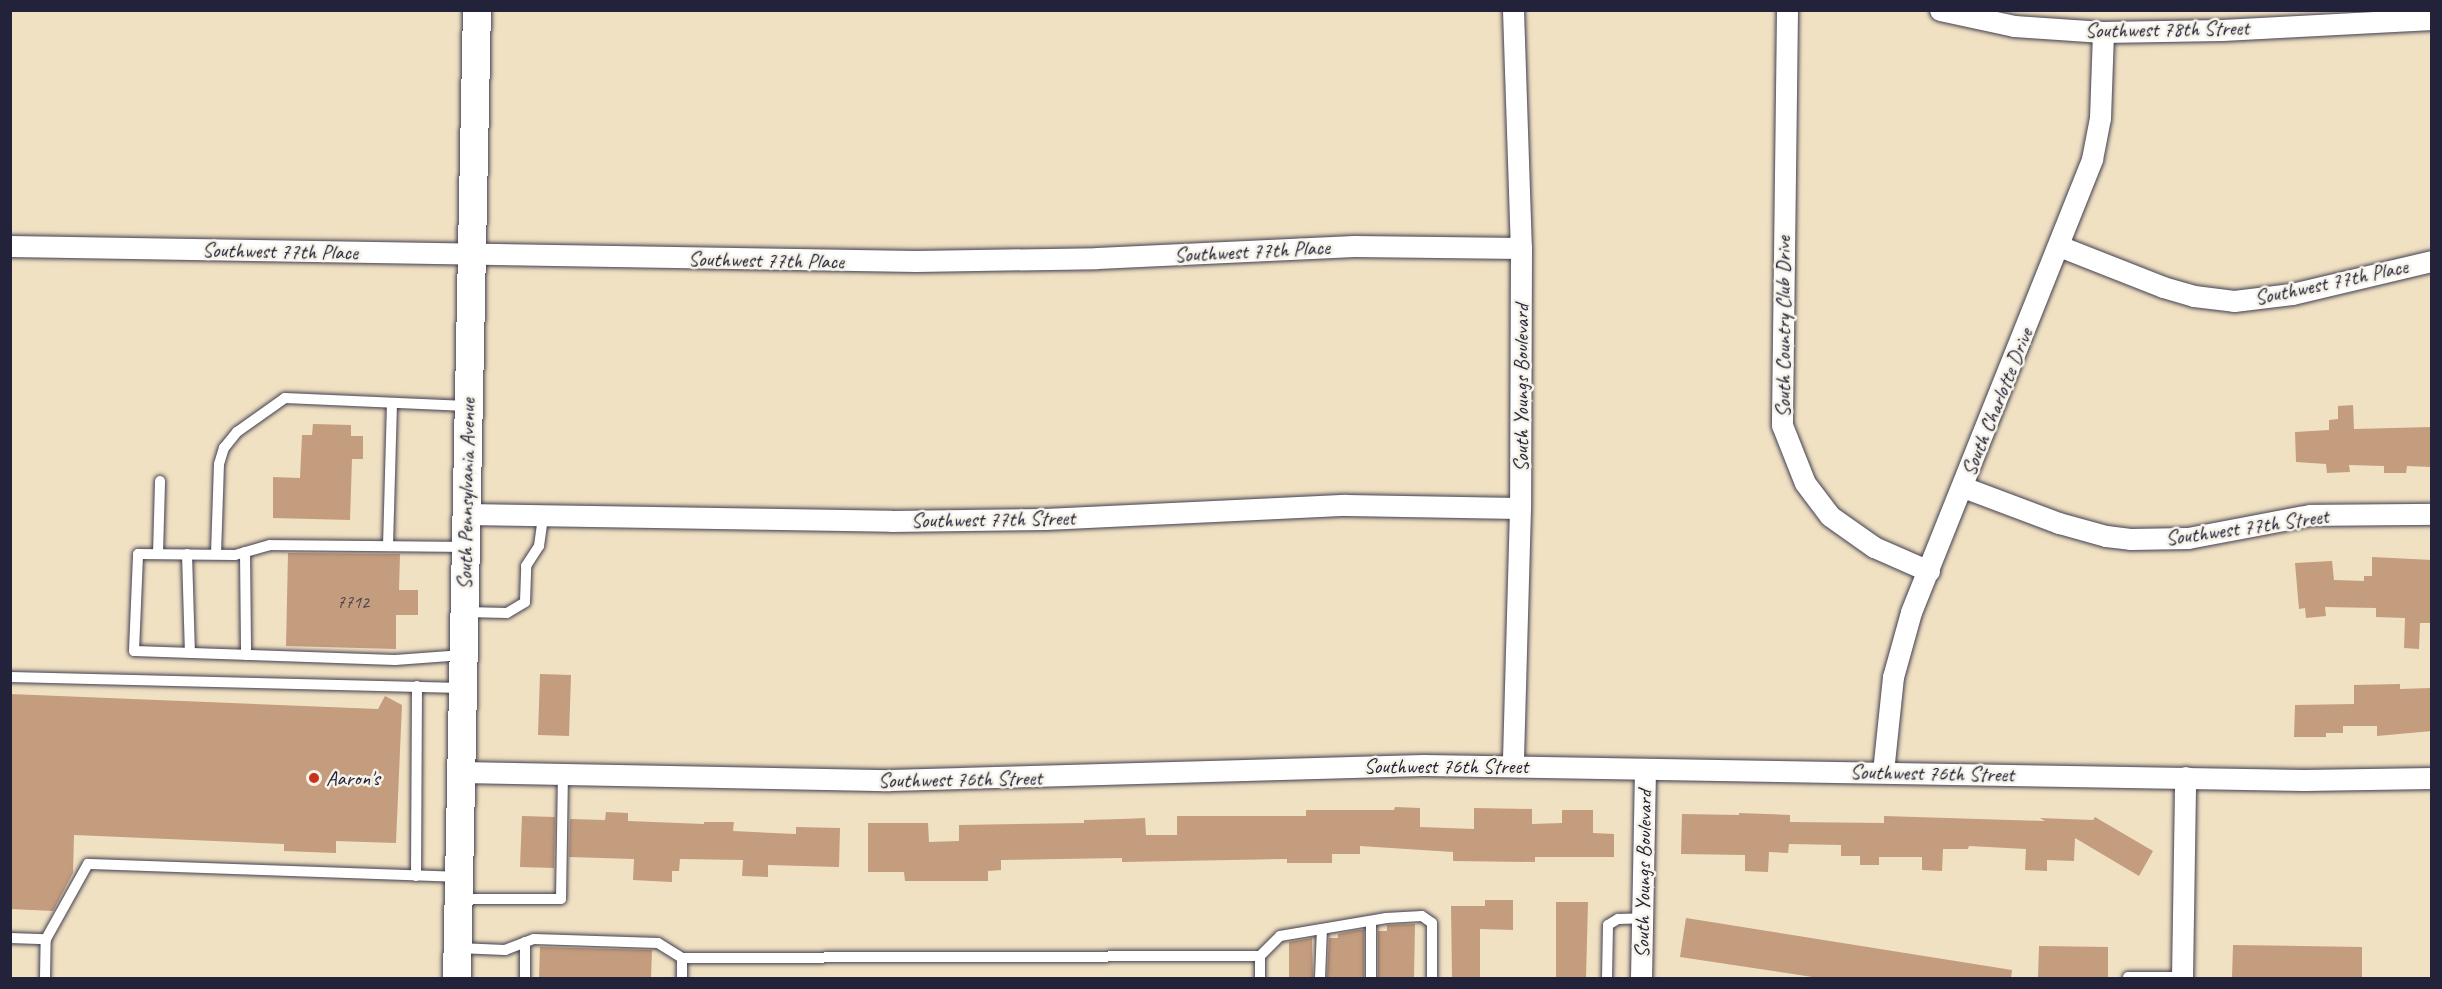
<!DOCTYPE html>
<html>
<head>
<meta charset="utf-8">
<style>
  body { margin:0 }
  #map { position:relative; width:2442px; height:989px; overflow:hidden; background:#f1e1c3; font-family:Caveat,sans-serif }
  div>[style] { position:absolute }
  .building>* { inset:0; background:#c49c7e }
  .roads { filter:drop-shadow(0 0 2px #413f4f) drop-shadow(0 0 2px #413f4f) }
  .lane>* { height:10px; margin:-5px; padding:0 5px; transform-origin:5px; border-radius:5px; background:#fff }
  .street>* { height:21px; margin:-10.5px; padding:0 10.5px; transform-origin:10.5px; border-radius:10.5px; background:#fff }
  .secondary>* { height:28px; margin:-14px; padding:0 14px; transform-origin:14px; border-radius:14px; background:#fff }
  .dots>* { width:16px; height:16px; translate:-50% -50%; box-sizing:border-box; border:3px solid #f7f3e8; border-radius:50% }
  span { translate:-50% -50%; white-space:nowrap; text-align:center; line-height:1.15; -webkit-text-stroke:5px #f7f3e8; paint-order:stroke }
  .number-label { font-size:18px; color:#4a404c }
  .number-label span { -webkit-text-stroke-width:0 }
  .street-label { font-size:21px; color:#22223b }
  .poi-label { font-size:21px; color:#22223b }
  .left { translate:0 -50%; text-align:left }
  .frame { position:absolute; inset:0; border:12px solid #22223b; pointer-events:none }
</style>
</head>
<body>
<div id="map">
  <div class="building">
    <div style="clip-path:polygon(2353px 405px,2354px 429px,2432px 427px,2432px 467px,2407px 466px,2406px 473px,2384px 473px,2384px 466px,2349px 465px,2350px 472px,2327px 473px,2326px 464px,2296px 462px,2295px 432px,2329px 430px,2329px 420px,2338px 419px,2338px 406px)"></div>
    <div style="clip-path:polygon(313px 424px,351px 425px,351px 436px,363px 436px,363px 459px,352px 459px,350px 520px,273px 518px,273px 477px,300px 478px,302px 435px,312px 435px)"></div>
    <div style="clip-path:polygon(288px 553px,400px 554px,399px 590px,418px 590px,418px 615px,396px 615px,396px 649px,286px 646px)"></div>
    <div style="clip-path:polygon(2372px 557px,2432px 560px,2432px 623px,2420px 623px,2419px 649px,2404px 648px,2405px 618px,2376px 617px,2376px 608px,2325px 607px,2326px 616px,2306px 618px,2305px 608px,2299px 609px,2295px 563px,2332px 561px,2334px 580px,2364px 581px,2364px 576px,2372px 576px)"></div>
    <div style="clip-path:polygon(540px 674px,571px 675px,569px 736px,538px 735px)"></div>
    <div style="clip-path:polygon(2400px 684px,2400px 689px,2432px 688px,2432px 731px,2377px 736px,2377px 726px,2343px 726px,2343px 733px,2326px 733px,2326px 737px,2294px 737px,2295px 705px,2354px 704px,2354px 685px)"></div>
    <div style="clip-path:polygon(10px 694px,378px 709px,385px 696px,402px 705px,396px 843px,336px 841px,336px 853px,284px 851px,284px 844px,74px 835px,73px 873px,53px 911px,10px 909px)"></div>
    <div style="clip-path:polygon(1395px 807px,1420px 808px,1420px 827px,1474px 829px,1474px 808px,1532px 809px,1532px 824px,1562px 823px,1562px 810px,1593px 810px,1593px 833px,1614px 834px,1614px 857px,1535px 857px,1535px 862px,1453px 861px,1453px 852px,1360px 846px,1360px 854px,1332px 854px,1332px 863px,1287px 863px,1287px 859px,1122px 862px,1122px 858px,1001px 860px,1001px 870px,988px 871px,988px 881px,905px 881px,904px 872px,868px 872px,868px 823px,928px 823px,929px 842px,959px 841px,959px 825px,1084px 823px,1084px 820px,1122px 819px,1145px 818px,1146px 835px,1177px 835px,1177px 816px,1306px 816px,1306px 810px,1394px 810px)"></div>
    <div style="clip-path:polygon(606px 812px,628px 813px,628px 821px,704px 824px,704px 822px,734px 822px,733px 831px,796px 834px,796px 827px,840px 828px,839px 867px,768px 865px,768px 877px,742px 876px,743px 860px,680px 859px,679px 871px,672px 871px,672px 882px,633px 880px,634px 859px,569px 857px,570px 819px,605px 820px)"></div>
    <div style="clip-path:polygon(1739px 813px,1790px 815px,1790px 822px,1884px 823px,1884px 816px,2045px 821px,2040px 818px,2093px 820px,2095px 817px,2153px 851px,2139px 876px,2075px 838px,2074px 861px,2047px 860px,2047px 871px,2025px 870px,2026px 849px,1969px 846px,1968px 849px,1943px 849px,1942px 871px,1922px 870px,1922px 857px,1879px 857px,1879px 865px,1860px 865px,1860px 856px,1841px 856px,1841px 845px,1789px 844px,1788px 853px,1769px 852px,1768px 872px,1745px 871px,1745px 855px,1681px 854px,1682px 814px,1739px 815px)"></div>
    <div style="clip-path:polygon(522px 816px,555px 817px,554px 868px,520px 867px)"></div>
    <div style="clip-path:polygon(1485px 900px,1513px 900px,1513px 930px,1480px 929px,1480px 978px,1452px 978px,1451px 906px,1485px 906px)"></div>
    <div style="clip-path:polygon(1556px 902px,1588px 902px,1586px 978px,1556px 978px)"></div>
    <div style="clip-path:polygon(1686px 918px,2012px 970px,2011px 978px,1819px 978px,1680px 957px)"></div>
    <div style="clip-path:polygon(1415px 924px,1414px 978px,1378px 978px,1378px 931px,1387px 931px,1387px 925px)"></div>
    <div style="clip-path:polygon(1358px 930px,1364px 930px,1364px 978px,1327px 978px,1329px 938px,1338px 938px,1338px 934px)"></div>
    <div style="clip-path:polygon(1312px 938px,1313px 978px,1289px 978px,1289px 942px)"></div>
    <div style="clip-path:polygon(2233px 945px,2362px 947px,2362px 978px,2232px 978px)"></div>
    <div style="clip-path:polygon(2039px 946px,2108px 947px,2108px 978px,2038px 978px)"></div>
    <div style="clip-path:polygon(540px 947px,652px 950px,651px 978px,539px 978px)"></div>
  </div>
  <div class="roads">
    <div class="lane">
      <div style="left:388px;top:546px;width:143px;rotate:-88.4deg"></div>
      <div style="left:245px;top:552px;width:103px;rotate:89.4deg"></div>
      <div style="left:158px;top:554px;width:73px;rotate:-88.4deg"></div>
      <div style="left:187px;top:554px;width:99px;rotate:88.3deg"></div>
      <div style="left:216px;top:554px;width:90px;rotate:-88.1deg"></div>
      <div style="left:219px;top:464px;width:17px;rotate:-73deg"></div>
      <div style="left:224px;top:448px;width:21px;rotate:-51deg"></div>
      <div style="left:237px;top:432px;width:59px;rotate:-35.3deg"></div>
      <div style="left:285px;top:398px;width:182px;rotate:2.5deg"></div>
      <div style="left:466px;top:612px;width:41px;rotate:1.4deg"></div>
      <div style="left:507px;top:613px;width:21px;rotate:-31deg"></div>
      <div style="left:525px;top:602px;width:36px;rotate:-88deg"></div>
      <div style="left:526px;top:566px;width:24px;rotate:-57deg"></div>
      <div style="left:539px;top:546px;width:30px;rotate:-82deg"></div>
      <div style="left:463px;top:655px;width:68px;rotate:175.8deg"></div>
      <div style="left:395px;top:660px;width:261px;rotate:-178deg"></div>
      <div style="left:134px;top:651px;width:97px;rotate:-87.6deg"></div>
      <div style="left:138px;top:554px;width:97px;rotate:0.6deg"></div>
      <div style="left:235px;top:555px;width:36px;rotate:-16deg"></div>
      <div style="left:270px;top:545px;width:195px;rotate:0.6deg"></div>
      <div style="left:10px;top:677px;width:452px;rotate:1.4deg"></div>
      <div style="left:416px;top:876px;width:190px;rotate:-89.7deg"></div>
      <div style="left:459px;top:899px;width:102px"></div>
      <div style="left:561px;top:899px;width:124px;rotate:-89.1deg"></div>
      <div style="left:10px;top:938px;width:36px;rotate:2deg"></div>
      <div style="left:46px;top:939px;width:86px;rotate:-60.8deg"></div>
      <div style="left:88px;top:864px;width:370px;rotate:2deg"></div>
      <div style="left:458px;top:948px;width:47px;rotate:2.4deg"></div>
      <div style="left:505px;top:950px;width:31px;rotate:-21deg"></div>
      <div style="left:534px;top:939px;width:124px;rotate:1.8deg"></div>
      <div style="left:658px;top:943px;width:28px;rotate:32deg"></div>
      <div style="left:682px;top:958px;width:20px;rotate:90deg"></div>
      <div style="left:1260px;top:956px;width:28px;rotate:-45deg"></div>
      <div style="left:1280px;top:936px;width:108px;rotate:-9.6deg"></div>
      <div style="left:1386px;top:918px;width:36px;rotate:-3deg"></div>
      <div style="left:1422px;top:916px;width:12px;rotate:35deg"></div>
      <div style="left:1432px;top:923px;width:55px;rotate:90deg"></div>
      <div style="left:682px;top:958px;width:578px;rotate:-0.2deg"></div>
      <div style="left:1260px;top:956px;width:22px;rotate:90deg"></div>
      <div style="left:2128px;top:977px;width:54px"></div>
      <div style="left:45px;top:978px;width:39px;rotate:-89deg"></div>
      <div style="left:525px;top:978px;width:36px;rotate:-90deg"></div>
      <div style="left:1320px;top:978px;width:49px;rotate:-87.7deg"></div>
      <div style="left:1371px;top:978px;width:57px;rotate:-90deg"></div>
      <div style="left:1607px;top:978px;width:53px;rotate:-88.9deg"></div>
      <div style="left:1608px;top:925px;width:12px;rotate:-31deg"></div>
      <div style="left:1618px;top:919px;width:24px;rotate:-2deg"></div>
    </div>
    <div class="street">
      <div style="left:1513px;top:10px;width:238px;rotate:88.1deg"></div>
      <div style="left:1521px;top:248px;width:260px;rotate:90.2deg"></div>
      <div style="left:1520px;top:508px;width:258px;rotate:91.6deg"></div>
      <div style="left:1787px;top:10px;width:415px;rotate:90.7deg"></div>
      <div style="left:1782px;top:425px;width:62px;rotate:68.4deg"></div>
      <div style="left:1805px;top:483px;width:41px;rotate:52.9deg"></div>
      <div style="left:1830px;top:516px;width:54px;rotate:35.2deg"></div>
      <div style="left:1874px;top:547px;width:60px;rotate:23.6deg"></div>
      <div style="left:1940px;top:10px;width:76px;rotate:12.2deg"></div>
      <div style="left:2014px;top:26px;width:89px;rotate:3.9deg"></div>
      <div style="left:2103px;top:32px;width:119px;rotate:-1deg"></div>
      <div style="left:2222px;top:30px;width:210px;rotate:-3deg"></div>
      <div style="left:10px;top:246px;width:906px;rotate:0.95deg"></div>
      <div style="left:916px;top:261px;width:181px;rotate:-0.9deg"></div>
      <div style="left:1097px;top:258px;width:257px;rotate:-2.7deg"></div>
      <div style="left:1354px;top:246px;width:167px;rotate:0.7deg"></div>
      <div style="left:2059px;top:246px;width:112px;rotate:21.5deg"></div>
      <div style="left:2163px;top:287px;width:32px;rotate:16deg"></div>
      <div style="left:2194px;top:296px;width:40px;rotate:7.1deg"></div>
      <div style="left:2234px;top:301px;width:58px;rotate:-6.9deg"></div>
      <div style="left:2292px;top:294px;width:144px;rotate:-13.3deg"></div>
      <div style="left:1963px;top:487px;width:103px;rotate:20.6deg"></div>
      <div style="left:2059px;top:523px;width:49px;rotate:15.5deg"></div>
      <div style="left:2106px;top:536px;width:24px;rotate:7deg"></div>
      <div style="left:2130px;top:539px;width:58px;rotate:-1deg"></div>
      <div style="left:2188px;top:538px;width:124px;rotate:-10.7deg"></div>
      <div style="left:2310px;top:515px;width:122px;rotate:-0.5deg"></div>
      <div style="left:465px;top:514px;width:426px;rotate:0.9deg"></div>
      <div style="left:891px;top:521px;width:154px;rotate:-0.7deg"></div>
      <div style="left:1045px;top:519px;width:301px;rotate:-2.7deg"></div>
      <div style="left:1346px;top:505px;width:174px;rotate:1deg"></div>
      <div style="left:461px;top:772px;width:429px;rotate:1.1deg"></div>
      <div style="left:890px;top:780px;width:533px;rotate:-1.61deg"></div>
      <div style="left:1423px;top:765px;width:881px;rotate:0.98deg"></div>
      <div style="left:2304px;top:780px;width:128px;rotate:-0.9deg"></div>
      <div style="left:1883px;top:772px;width:96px;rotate:-84deg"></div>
      <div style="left:1893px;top:677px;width:67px;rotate:-74.5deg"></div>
      <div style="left:1911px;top:612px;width:488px;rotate:-68.2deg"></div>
      <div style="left:2092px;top:159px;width:42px;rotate:-79deg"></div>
      <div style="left:2100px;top:118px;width:86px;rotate:-88deg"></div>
      <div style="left:1641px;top:978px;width:209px;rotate:-88.9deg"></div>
      <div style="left:2182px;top:978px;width:201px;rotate:-89.1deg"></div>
    </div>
    <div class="secondary">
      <div style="left:457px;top:978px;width:968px;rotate:-88.82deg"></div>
    </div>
  </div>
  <div class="dots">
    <div style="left:314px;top:778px;background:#c8321e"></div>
  </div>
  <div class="number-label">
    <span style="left:353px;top:602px">7712</span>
  </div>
  <div class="street-label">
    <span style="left:2167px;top:29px;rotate:-1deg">Southwest 78th Street</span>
    <span style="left:280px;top:251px;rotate:1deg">Southwest 77th Place</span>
    <span style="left:1252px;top:251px;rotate:-3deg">Southwest 77th Place</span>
    <span style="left:766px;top:260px;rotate:1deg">Southwest 77th Place</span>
    <span style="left:2331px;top:282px;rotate:-12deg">Southwest 77th Place</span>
    <span style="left:1783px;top:327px;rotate:-90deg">South Country Club Drive</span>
    <span style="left:1521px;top:388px;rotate:-90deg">South Youngs Boulevard</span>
    <span style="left:1997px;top:402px;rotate:-68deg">South Charlotte Drive</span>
    <span style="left:466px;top:494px;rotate:-89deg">South Pennsylvania Avenue</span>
    <span style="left:993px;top:519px;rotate:-1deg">Southwest 77th Street</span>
    <span style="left:2247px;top:527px;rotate:-8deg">Southwest 77th Street</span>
    <span style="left:1446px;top:766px">Southwest 76th Street</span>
    <span style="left:1932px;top:773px;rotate:1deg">Southwest 76th Street</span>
    <span style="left:960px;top:779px;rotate:-1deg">Southwest 76th Street</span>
    <span style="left:1643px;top:874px;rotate:-89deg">South Youngs Boulevard</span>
  </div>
  <div class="poi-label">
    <span class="left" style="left:326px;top:778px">Aaron's</span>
  </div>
  <div class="frame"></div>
</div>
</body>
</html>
